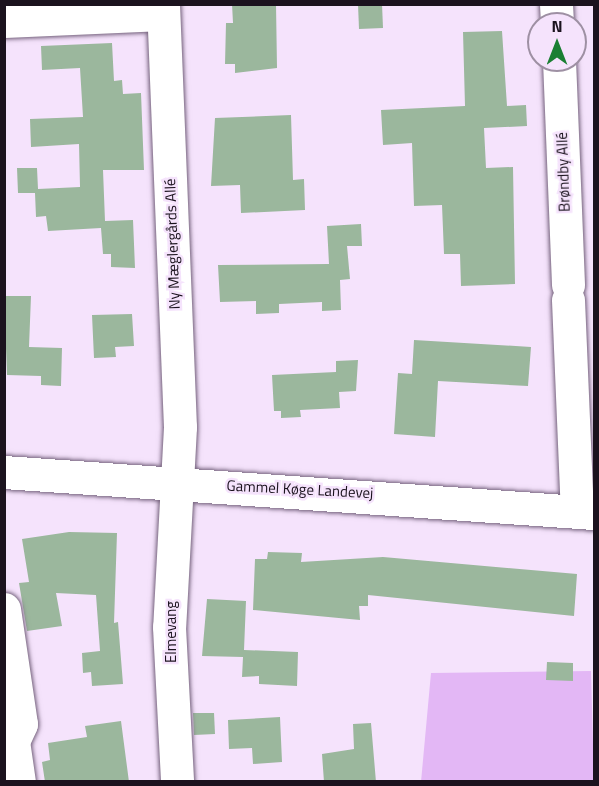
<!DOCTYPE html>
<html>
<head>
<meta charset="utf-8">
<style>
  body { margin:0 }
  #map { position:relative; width:599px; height:786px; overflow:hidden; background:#f5e3fc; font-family:"Titillium Web",sans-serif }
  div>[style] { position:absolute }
  .green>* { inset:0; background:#e3b7f5 }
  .building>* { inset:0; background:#9bb79d }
  .roads { filter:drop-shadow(0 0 2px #76637e) drop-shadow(0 0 2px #76637e) }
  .minor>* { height:33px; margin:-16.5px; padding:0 16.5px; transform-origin:16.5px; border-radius:16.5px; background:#fff }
  .major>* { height:33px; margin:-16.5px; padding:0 16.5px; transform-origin:16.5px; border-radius:16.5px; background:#fff }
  span { translate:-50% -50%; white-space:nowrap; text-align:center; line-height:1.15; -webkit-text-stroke:5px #f5e3fc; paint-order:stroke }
  .street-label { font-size:15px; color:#1b131e }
  .frame { position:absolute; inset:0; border:6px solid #1b131e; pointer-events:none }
  .north { position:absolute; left:527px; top:12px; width:60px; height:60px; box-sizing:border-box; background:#f5e3fc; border:2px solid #9e90a3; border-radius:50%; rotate:0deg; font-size:16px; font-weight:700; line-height:24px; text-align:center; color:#1b131e }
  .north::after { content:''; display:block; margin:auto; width:21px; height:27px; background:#1a7f33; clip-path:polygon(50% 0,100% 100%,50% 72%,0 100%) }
</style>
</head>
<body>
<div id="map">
  <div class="green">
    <div style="clip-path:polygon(591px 671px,594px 781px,421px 782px,431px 673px)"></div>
  </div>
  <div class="building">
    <div style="clip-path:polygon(232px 4px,276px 4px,277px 68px,235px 73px,235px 64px,225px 64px,226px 23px,233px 23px)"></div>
    <div style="clip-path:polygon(358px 4px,382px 4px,383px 28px,359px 29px)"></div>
    <div style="clip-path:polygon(502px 31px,507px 106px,526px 105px,527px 126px,484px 128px,486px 168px,513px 167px,515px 284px,461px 286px,460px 254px,444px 254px,442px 205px,414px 206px,412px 143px,383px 145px,381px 110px,465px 106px,463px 32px)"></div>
    <div style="clip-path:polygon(112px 43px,114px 81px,122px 80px,123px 94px,141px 93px,144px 170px,103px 170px,105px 221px,133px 220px,135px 268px,111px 267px,111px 254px,103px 254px,101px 228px,48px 231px,46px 216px,36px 217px,35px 193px,18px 193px,17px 168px,37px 168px,38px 189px,80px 187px,79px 144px,31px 147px,30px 119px,83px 117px,80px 68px,42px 70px,41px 46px)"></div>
    <div style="clip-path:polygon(291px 115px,293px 180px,304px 179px,305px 210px,241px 213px,240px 185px,211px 186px,215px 118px)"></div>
    <div style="clip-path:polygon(361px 224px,362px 246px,347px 246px,350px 279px,340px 280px,341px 310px,322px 311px,322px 302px,279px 304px,279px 313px,256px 314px,256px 301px,220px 302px,218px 265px,329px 264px,327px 226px)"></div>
    <div style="clip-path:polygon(4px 296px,31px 296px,29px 347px,62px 348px,61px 386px,41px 385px,41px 376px,7px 375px)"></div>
    <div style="clip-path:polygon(132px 314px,134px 346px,115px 347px,116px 357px,94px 358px,92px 315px)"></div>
    <div style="clip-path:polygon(414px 340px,531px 347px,528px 386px,438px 381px,435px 437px,394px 434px,398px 373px,412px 374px)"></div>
    <div style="clip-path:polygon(358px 360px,356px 391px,339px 392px,340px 408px,300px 410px,301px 417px,281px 418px,281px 411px,274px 411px,272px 375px,336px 372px,336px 361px)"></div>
    <div style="clip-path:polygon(69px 532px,117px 533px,114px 623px,118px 622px,123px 684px,92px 686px,91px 672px,83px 673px,82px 653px,100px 651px,96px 595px,56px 593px,62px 626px,27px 631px,19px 583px,29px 582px,22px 539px)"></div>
    <div style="clip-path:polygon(268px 552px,302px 553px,301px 562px,383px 557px,577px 574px,574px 616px,368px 595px,368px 606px,359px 606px,360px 620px,253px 610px,255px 559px,267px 559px)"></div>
    <div style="clip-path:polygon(207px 599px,246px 601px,244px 650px,298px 652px,297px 686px,259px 684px,259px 676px,242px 677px,243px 657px,202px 656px)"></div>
    <div style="clip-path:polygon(547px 662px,573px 663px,573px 681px,546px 680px)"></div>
    <div style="clip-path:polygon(193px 713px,214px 713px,215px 734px,194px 735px)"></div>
    <div style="clip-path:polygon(280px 717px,282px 762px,253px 764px,252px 748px,229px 749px,228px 720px)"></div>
    <div style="clip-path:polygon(121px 721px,129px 782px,45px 782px,42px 762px,50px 760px,48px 743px,87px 737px,85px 726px)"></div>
    <div style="clip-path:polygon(371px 723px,376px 782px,324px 782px,322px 754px,354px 749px,353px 724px)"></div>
  </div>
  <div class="roads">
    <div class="minor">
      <div style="left:163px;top:4px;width:423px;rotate:87.7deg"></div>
      <div style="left:180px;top:427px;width:200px;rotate:93.1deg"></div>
      <div style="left:169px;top:627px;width:155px;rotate:87deg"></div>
      <div style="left:556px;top:4px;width:20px;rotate:87deg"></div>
      <div style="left:4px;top:21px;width:159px;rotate:-2.5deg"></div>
      <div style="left:559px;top:60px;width:225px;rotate:87.7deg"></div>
      <div style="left:568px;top:300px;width:211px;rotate:87.6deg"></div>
      <div style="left:4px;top:609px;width:116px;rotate:81.6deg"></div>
      <div style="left:21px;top:724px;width:19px;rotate:115deg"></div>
      <div style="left:13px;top:741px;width:41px;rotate:81.7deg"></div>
    </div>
    <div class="major">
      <div style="left:4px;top:472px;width:591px;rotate:3.98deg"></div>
    </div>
  </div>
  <div class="street-label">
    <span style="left:563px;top:172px;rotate:-92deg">Brøndby Allé</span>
    <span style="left:172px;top:244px;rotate:-92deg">Ny Mæglergårds Allé</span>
    <span style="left:300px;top:489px;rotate:3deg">Gammel Køge Landevej</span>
    <span style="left:171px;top:632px;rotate:-90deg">Elmevang</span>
  </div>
  <div class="frame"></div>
  <div class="north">N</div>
</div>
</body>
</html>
